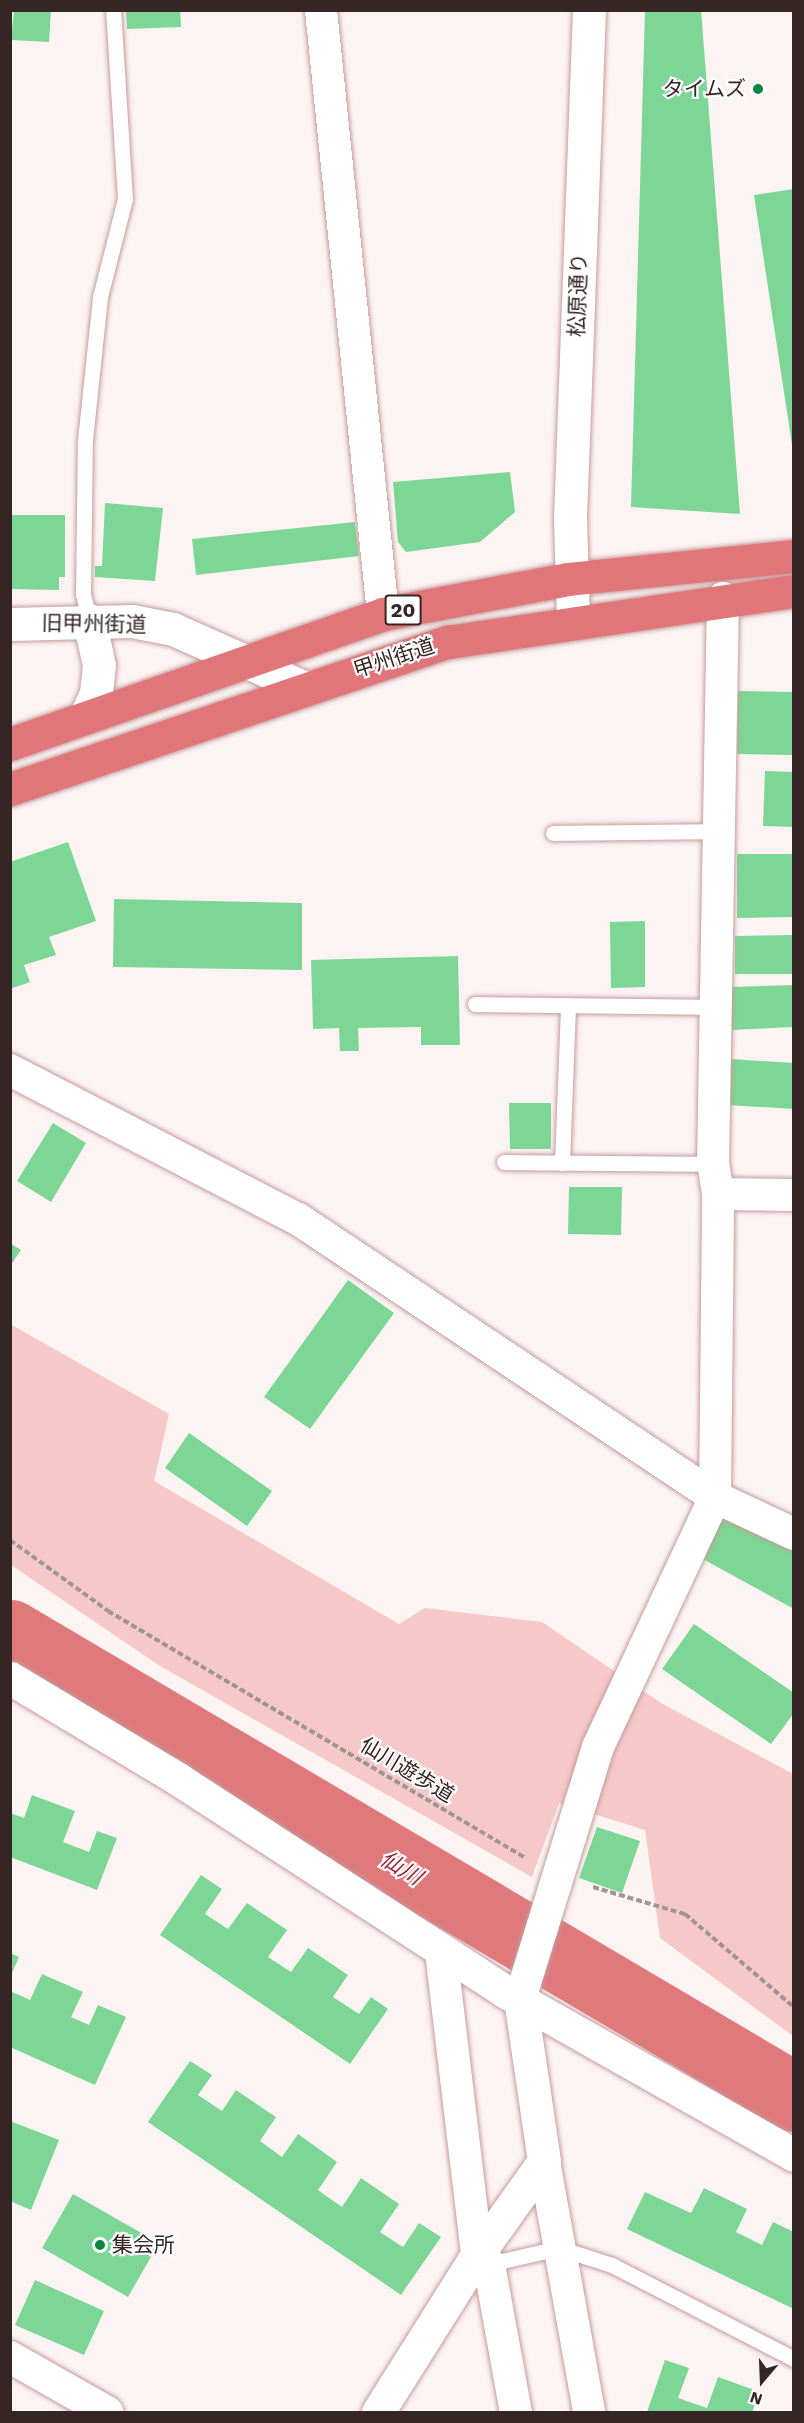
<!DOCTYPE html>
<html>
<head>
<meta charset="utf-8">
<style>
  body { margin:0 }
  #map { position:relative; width:804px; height:2423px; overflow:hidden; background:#fcf3f3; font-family:"Work Sans","Noto Sans JP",sans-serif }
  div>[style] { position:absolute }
  .green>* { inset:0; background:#f6c9c8 }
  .river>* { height:69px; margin:-34.5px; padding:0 34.5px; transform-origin:34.5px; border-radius:34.5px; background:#df797c }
  .building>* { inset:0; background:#7dd695 }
  .path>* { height:4px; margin-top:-2px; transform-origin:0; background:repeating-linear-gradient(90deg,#a19494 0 6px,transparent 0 9px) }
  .roads { filter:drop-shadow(0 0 2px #c59b9b) drop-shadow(0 0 2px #c59b9b) }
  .lane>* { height:15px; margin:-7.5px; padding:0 7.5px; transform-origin:7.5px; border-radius:7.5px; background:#fff }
  .street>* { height:32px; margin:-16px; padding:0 16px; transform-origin:16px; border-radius:16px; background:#fff }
  .secondary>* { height:33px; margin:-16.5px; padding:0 16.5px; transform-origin:16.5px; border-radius:16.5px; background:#fff }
  .highway>* { height:33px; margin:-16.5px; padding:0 16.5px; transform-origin:16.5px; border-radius:16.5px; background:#e07679 }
  .dots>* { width:16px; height:16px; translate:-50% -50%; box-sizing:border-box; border:3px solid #fff; border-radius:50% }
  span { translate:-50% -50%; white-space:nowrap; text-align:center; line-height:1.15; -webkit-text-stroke:4.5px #fff; paint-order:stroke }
  .shield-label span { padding:2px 4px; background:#fff; border:2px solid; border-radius:4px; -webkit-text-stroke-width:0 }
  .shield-label { font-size:20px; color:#352524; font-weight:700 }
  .poi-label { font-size:21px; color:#352524 }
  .right { translate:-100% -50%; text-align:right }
  .left { translate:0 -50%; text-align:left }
  .street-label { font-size:21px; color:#352524 }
  .water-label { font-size:22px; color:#9c2231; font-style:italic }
  .frame { position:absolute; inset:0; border:12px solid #352524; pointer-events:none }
  .north { position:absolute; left:732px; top:2351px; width:60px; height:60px; -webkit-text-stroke:4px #fff; paint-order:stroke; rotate:199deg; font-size:16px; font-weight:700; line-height:24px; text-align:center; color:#352524 }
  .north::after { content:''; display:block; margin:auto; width:21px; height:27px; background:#352524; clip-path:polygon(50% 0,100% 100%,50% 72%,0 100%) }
</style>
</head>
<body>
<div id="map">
  <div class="green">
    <div style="clip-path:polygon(10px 1324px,169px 1414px,154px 1481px,399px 1624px,425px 1608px,542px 1622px,661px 1703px,793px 1774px,793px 2036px,660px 1938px,645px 1830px,559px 1803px,532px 1877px,160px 1666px,11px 1565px)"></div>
  </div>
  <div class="river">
    <div style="left:10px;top:1634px;width:911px;rotate:30.56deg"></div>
  </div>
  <div class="building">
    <div style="clip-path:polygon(14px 10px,51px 10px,49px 42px,11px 40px)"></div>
    <div style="clip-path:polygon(126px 10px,180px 10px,181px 27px,127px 29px)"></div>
    <div style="clip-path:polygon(645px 10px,701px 10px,740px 514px,631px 507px)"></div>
    <div style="clip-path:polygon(794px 189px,794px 444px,792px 445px,754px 195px)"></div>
    <div style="clip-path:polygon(510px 472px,515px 512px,480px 542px,406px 552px,398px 542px,393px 482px)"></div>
    <div style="clip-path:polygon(105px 503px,163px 508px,155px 581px,95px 577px,95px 566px,102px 566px)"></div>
    <div style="clip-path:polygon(11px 515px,65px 515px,65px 577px,59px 577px,59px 590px,10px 589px)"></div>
    <div style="clip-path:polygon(355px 522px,359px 556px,196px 575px,192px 539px)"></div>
    <div style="clip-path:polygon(738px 691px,794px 692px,793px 755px,737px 754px)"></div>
    <div style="clip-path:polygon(765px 771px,794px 772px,794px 827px,763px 826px)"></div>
    <div style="clip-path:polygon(68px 842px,96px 921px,49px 937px,56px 955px,24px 965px,30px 982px,10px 989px,10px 862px)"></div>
    <div style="clip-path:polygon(737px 854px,794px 854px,794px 917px,737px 918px)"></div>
    <div style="clip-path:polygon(114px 899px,302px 903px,302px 970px,113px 967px)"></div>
    <div style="clip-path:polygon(645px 921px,645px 987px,611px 988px,610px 922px)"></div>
    <div style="clip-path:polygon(794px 935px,794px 974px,735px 974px,735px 936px)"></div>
    <div style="clip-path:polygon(458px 956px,460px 1045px,421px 1045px,421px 1027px,358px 1028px,359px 1051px,340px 1051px,339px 1028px,313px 1029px,311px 960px)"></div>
    <div style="clip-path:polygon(794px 985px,794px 1027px,731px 1030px,729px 987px)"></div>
    <div style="clip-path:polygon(730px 1059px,794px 1063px,794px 1109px,727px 1105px)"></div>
    <div style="clip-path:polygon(509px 1103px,551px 1103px,551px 1149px,510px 1149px)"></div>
    <div style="clip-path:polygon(53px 1123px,86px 1143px,51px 1202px,17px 1181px)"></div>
    <div style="clip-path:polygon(569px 1187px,622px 1187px,621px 1235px,568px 1234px)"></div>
    <div style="clip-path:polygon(10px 1243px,21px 1250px,10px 1266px)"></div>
    <div style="clip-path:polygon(348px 1280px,394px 1313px,310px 1429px,264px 1397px)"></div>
    <div style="clip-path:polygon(189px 1433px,272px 1491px,247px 1526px,165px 1468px)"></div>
    <div style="clip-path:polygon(725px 1514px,794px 1551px,794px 1609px,701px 1558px)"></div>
    <div style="clip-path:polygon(694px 1624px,794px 1693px,794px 1713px,771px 1744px,662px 1669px)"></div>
    <div style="clip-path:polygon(32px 1795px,75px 1811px,63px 1842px,89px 1852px,97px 1831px,117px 1838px,97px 1890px,10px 1857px,10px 1813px,24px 1818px)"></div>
    <div style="clip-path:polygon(597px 1827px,640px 1841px,622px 1893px,579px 1878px)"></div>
    <div style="clip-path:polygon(201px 1875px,222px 1889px,205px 1914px,228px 1929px,247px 1903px,287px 1930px,268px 1957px,291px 1972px,308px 1948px,348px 1975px,333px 1997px,359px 2014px,371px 1997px,388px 2009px,350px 2064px,160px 1935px)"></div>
    <div style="clip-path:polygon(10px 1953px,19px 1957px,10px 1977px)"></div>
    <div style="clip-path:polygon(42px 1974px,83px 1992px,71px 2017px,89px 2025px,98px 2005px,126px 2017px,95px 2085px,10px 2047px,10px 1991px,30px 2000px)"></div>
    <div style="clip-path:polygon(190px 2061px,212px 2075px,198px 2095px,222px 2111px,236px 2090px,276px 2117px,260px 2141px,282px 2157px,298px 2134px,337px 2162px,318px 2190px,342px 2207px,361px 2178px,399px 2204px,380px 2232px,403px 2247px,419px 2223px,441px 2237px,401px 2295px,148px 2122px)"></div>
    <div style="clip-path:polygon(10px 2121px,59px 2140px,31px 2210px,10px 2201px)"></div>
    <div style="clip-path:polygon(704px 2188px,747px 2209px,736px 2232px,762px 2245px,773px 2222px,794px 2232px,794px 2309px,627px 2229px,645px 2192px,691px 2213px)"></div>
    <div style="clip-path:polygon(73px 2194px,159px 2243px,128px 2297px,42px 2248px)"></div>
    <div style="clip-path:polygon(35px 2280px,104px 2311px,84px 2355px,15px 2325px)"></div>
    <div style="clip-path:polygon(665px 2360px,689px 2368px,678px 2398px,707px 2408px,718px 2377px,760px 2392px,752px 2412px,647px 2412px)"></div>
  </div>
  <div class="path">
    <div style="left:10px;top:1540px;width:121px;rotate:35.9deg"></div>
    <div style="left:108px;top:1611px;width:486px;rotate:30.6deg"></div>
    <div style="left:593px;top:1887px;width:96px;rotate:16.4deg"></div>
    <div style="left:685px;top:1914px;width:143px;rotate:40.5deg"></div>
  </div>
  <div class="roads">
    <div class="lane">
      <div style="left:89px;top:620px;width:26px;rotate:-103deg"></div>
      <div style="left:83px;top:595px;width:155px;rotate:-89.3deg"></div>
      <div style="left:85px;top:440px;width:144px;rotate:-84deg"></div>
      <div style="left:100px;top:297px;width:101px;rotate:-75.7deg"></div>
      <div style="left:125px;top:199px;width:189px;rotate:-93.6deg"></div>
      <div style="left:553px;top:833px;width:166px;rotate:-0.7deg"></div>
      <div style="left:475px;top:1004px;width:240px;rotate:0.7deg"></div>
      <div style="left:504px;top:1162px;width:209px;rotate:0.5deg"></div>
      <div style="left:562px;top:1163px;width:158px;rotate:-87.8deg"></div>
      <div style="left:489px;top:2264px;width:72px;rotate:-12.9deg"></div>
      <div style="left:559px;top:2248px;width:56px;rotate:17.8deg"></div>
      <div style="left:612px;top:2265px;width:205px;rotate:27.3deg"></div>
    </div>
    <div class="street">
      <div style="left:321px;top:10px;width:607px;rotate:84.14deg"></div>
      <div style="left:10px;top:1070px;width:324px;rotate:27.4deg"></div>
      <div style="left:298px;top:1219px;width:501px;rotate:33.69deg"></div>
      <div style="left:715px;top:1497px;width:87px;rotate:25.1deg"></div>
      <div style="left:718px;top:1194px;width:76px;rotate:0.8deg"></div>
      <div style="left:441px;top:1952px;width:305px;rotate:83.2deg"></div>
      <div style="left:477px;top:2255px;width:15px;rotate:37deg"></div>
      <div style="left:489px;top:2264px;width:150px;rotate:79.7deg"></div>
      <div style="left:520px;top:1999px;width:264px;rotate:-72.8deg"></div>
      <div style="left:598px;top:1747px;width:276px;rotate:-64.9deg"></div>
      <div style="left:715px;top:1497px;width:303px;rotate:-89.4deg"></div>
      <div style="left:718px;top:1194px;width:30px;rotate:-99deg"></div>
      <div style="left:713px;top:1164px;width:566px;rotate:-88.99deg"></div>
      <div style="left:544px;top:2161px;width:255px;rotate:79.8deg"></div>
      <div style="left:10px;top:2357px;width:112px;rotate:29.6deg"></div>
    </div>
    <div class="secondary">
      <div style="left:573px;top:619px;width:101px;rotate:-91.7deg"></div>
      <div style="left:570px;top:518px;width:508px;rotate:-87.86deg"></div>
      <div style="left:10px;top:624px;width:122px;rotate:-1.4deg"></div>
      <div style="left:132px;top:621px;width:42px;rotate:11deg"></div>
      <div style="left:173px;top:629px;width:142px;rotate:24deg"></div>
      <div style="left:85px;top:717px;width:26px;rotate:-65deg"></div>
      <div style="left:96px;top:693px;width:28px;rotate:-84deg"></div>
      <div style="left:99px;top:665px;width:46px;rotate:-102.5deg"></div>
      <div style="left:10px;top:1678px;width:196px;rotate:31deg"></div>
      <div style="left:178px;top:1779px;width:391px;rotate:33deg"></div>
      <div style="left:506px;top:1992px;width:331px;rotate:29.5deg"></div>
      <div style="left:378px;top:2412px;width:186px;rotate:-57.8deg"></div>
      <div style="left:477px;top:2255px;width:115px;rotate:-54.5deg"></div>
      <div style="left:544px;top:2161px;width:164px;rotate:-98.4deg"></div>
    </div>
    <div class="highway">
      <div style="left:10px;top:744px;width:395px;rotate:-19.2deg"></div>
      <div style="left:383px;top:614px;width:188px;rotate:-10.7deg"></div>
      <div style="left:568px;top:579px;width:227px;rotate:-5.8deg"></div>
      <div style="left:10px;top:789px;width:462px;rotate:-18.6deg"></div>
      <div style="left:448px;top:642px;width:350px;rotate:-8.4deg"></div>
    </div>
  </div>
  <div class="dots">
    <div style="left:758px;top:89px;background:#078743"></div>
    <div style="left:100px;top:2245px;background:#078743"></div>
  </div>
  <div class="shield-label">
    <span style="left:403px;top:610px">20</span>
  </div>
  <div class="poi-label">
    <span class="right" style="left:746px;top:89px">タイムズ</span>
    <span class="left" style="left:112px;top:2245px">集会所</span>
  </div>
  <div class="street-label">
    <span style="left:578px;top:295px;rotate:-88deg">松原通り</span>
    <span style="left:94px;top:624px;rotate:1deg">旧甲州街道</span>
    <span style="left:394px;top:658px;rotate:-18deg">甲州街道</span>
    <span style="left:407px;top:1770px;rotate:31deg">仙川遊歩道</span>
  </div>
  <div class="water-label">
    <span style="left:401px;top:1868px;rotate:31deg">仙川</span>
  </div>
  <div class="frame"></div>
  <div class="north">N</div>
</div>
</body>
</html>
